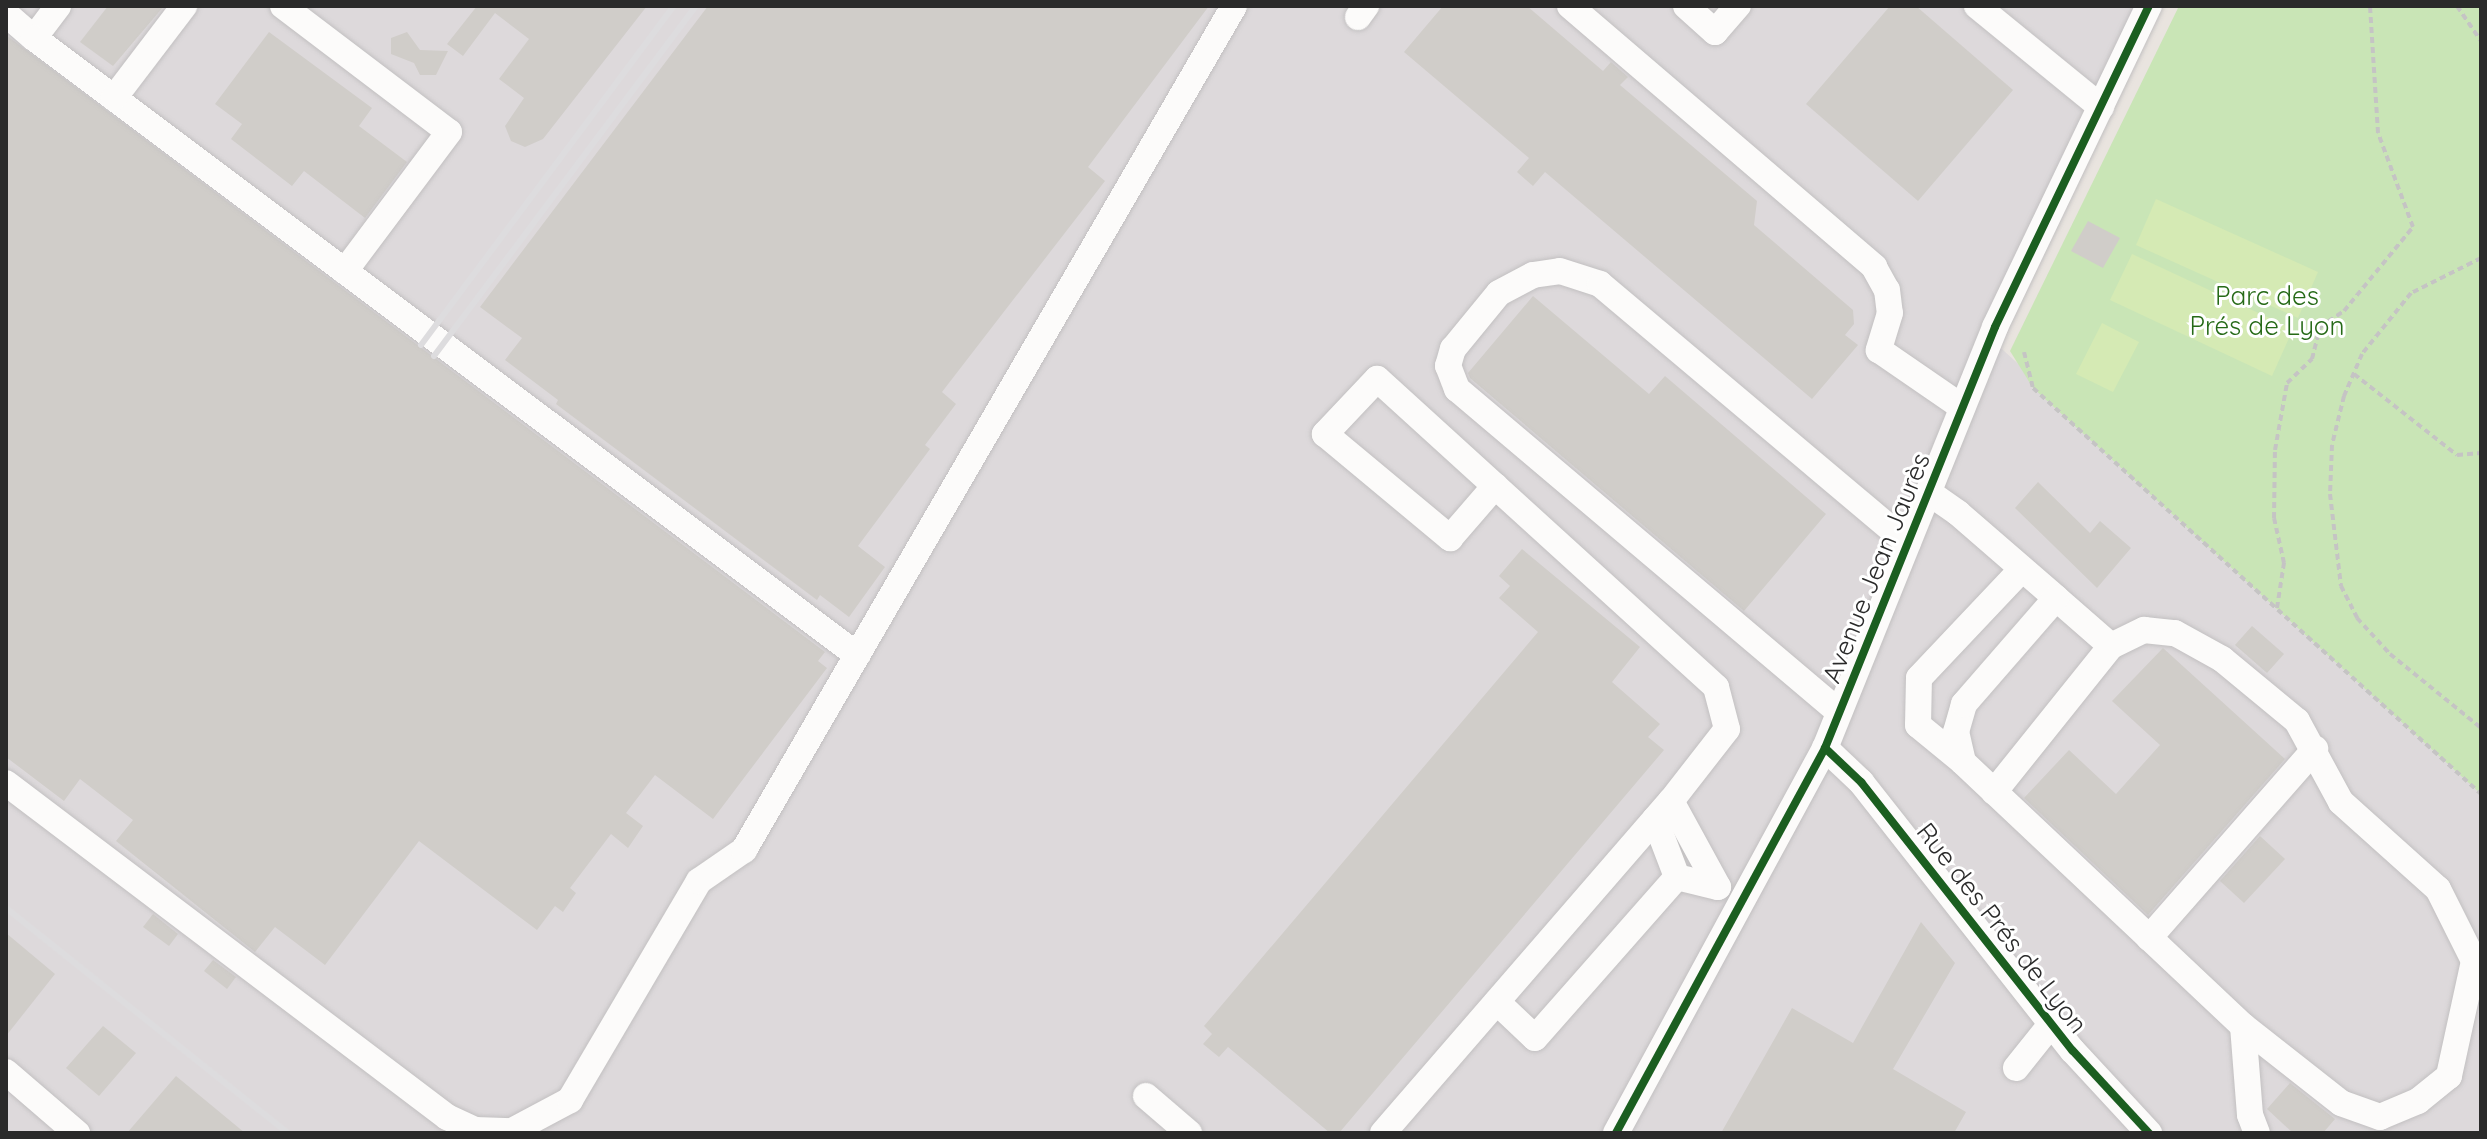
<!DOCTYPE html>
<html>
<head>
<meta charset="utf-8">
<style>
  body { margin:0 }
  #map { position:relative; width:2487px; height:1139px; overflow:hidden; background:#e9e4df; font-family:Quicksand,sans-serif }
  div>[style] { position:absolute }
  .industrial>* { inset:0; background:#ddd9db }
  .green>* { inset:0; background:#c9e5b6 }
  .pitch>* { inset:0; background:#d5eab4 }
  .building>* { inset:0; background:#d0cdc9 }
  .path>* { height:4px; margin-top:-2px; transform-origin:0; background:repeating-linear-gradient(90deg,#c5c4c4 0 6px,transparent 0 10px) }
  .roads { filter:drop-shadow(0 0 2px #c2c0c1) drop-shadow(0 0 2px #c2c0c1) }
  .minor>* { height:26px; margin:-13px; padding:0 13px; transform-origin:13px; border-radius:13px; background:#fcfbfa }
  .rail>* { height:6px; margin:-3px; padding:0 3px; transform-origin:3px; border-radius:3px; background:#dddcde }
  .cycleway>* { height:8px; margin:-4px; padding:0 4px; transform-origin:4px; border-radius:4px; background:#1b5e20 }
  span { translate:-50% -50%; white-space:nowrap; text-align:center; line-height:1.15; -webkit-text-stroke:6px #fff; paint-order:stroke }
  .park-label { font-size:26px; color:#266a17 }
  .street-label { font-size:26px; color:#2a2a2a }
  .frame { position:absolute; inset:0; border:8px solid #2a2a2a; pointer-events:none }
</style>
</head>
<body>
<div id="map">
  <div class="industrial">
    <div style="clip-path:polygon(6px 6px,2139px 6px,1992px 340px,2481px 786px,2481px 1133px,6px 1133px)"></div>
  </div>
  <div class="green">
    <div style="clip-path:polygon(2179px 6px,2481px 6px,2481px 794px,2033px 388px,2010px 351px)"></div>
  </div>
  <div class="pitch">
    <div style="clip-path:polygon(2156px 199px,2318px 272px,2298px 318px,2136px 245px)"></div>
    <div style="clip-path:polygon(2132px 254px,2293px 329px,2272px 376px,2110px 300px)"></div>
    <div style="clip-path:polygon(2102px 323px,2139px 342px,2113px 392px,2076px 374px)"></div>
  </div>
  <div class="building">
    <div style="clip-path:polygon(108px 6px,164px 6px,113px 66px,80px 42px)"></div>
    <div style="clip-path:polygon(477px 6px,647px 6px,543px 139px,525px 147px,511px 141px,505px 126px,524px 98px,499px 79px,529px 39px,495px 13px,463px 56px,447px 44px)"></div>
    <div style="clip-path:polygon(708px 6px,1209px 6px,1088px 167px,1105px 181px,942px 392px,956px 404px,925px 445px,930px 449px,858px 546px,885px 567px,849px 617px,820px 595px,817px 600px,556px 404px,558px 400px,505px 360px,522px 338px,480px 307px)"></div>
    <div style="clip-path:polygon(1443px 6px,1527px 6px,1603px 71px,1611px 62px,1628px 77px,1620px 85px,1757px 201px,1754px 225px,1853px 310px,1854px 324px,1845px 335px,1858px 345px,1812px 399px,1545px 172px,1533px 186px,1517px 172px,1529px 158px,1404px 52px)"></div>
    <div style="clip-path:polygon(1890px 6px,1916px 6px,2013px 90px,1918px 201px,1806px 104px)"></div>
    <div style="clip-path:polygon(269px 32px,372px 108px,359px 126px,407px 162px,365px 218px,304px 171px,292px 186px,231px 139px,242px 124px,215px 104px)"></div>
    <div style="clip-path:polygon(407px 32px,420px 50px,448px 51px,436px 75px,420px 75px,414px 63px,391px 54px,391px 38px)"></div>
    <div style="clip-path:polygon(6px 35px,825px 652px,818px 661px,827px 668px,713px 819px,655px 775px,626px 813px,643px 826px,628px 848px,611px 834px,570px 888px,576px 893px,563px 912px,555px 906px,537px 930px,419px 841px,325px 965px,275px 927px,255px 952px,116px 841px,133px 820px,80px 779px,64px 801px,6px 757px)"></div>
    <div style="clip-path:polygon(2088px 221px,2120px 238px,2103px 268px,2071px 251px)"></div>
    <div style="clip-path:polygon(1533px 296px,1649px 394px,1665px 376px,1826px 514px,1744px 611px,1470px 378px,1468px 373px)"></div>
    <div style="clip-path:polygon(2038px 482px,2090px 533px,2100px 521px,2131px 548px,2097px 588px,2015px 508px)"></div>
    <div style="clip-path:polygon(1522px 549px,1640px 647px,1612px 682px,1660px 724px,1648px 737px,1664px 750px,1339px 1133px,1330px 1133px,1228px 1047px,1219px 1057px,1203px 1044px,1212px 1034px,1204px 1026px,1538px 632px,1499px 598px,1510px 586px,1499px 576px)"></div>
    <div style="clip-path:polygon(2252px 626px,2284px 654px,2267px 673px,2235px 645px)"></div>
    <div style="clip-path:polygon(2163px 648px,2285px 759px,2148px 915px,2024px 798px,2069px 750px,2116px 794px,2160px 745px,2112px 701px)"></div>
    <div style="clip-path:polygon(2260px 836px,2285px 859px,2244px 903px,2220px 881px)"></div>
    <div style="clip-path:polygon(153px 914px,178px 934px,169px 946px,143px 927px)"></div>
    <div style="clip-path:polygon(1921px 922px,1955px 963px,1893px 1069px,1966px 1112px,1954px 1133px,1721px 1133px,1792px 1008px,1853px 1043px)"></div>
    <div style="clip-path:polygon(6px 933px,55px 974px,6px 1036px)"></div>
    <div style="clip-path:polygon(213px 960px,236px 977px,227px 989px,204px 971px)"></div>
    <div style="clip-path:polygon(103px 1026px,136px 1053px,99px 1096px,66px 1068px)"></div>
    <div style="clip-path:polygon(176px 1076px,245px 1133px,127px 1133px)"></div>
    <div style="clip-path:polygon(2290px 1083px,2335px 1119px,2323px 1133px,2293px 1133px,2267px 1109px)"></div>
  </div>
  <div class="path">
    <div style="left:2457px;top:6px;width:42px;rotate:55.6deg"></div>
    <div style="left:2481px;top:258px;width:78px;rotate:153.4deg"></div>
    <div style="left:2411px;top:293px;width:78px;rotate:128.8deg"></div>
    <div style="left:2362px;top:354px;width:46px;rotate:113.2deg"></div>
    <div style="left:2344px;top:396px;width:50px;rotate:103.8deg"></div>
    <div style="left:2332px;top:445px;width:49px;rotate:92.3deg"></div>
    <div style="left:2330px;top:494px;width:93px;rotate:83.2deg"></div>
    <div style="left:2341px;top:586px;width:36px;rotate:63deg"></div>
    <div style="left:2357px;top:618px;width:49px;rotate:47.5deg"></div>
    <div style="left:2390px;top:654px;width:117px;rotate:39.1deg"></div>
    <div style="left:2024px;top:352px;width:37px;rotate:76deg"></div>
    <div style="left:2033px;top:388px;width:605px;rotate:42.18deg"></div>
    <div style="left:2354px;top:374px;width:131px;rotate:38.2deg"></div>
    <div style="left:2457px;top:455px;width:24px;rotate:-5deg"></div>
    <div style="left:2277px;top:608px;width:46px;rotate:-81.2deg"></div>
    <div style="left:2284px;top:563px;width:46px;rotate:-102.5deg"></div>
    <div style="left:2274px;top:518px;width:68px;rotate:-89.2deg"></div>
    <div style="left:2275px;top:450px;width:68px;rotate:-79.8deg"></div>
    <div style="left:2287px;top:383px;width:35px;rotate:-44deg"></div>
    <div style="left:2312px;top:359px;width:33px;rotate:-76deg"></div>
    <div style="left:2320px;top:327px;width:29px;rotate:-34deg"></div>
    <div style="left:2344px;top:311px;width:109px;rotate:-50.6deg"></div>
    <div style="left:2413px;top:227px;width:100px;rotate:-110.4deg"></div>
    <div style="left:2378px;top:133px;width:127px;rotate:-93.6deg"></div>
  </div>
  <div class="roads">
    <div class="minor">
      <div style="left:283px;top:6px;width:208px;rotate:37.2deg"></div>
      <div style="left:449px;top:132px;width:174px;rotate:126.8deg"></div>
      <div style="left:1570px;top:6px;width:401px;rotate:40.6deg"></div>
      <div style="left:1874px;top:267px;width:26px;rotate:61deg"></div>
      <div style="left:1887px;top:290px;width:23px;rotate:83deg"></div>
      <div style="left:1890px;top:313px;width:39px;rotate:107deg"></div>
      <div style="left:1879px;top:350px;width:101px;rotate:34.5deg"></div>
      <div style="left:1686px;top:6px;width:39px;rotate:42deg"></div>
      <div style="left:1715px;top:32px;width:35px;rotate:-49deg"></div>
      <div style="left:1977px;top:6px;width:160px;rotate:39.2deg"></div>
      <div style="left:6px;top:14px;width:37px;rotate:41deg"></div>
      <div style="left:34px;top:38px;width:40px;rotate:-53deg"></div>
      <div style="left:1358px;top:17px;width:14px;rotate:-54deg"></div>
      <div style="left:34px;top:38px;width:1029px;rotate:36.86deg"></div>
      <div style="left:114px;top:98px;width:116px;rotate:-52.7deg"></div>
      <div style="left:1928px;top:492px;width:37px;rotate:35deg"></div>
      <div style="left:1958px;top:513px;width:130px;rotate:40.9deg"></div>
      <div style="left:2056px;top:598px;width:73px;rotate:41.1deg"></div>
      <div style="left:2111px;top:646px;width:37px;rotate:-26deg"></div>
      <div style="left:2144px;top:630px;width:31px;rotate:6deg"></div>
      <div style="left:2175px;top:633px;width:54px;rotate:29deg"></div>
      <div style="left:2222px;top:659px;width:97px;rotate:39.6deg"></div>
      <div style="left:2297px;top:721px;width:92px;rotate:61.5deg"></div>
      <div style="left:2341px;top:802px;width:130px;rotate:41.9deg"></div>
      <div style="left:2438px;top:889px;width:80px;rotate:63.4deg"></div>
      <div style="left:2474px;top:961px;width:118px;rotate:102.3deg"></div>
      <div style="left:2449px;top:1076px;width:40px;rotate:141deg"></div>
      <div style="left:2418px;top:1101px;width:41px;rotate:157.2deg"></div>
      <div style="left:2380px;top:1117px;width:41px;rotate:-160.3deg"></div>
      <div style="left:2341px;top:1103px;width:125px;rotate:-141.8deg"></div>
      <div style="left:2243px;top:1026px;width:385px;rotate:-136.7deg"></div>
      <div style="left:1963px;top:762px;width:31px;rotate:-103deg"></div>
      <div style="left:1956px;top:732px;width:29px;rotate:-74deg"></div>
      <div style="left:1964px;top:704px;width:140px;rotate:-49deg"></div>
      <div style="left:1839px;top:712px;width:500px;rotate:-139.78deg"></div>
      <div style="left:1457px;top:389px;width:25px;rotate:-111deg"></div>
      <div style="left:1448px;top:366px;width:18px;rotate:-74deg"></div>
      <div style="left:1453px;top:349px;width:72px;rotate:-50.6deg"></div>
      <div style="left:1499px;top:293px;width:38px;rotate:-28deg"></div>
      <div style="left:1533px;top:275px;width:27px;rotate:-8deg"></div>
      <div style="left:1560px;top:271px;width:42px;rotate:18deg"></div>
      <div style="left:1600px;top:284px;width:402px;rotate:40.1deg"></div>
      <div style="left:1825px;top:748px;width:50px;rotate:43.4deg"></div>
      <div style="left:1861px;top:782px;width:342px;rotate:51.8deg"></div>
      <div style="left:2073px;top:1051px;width:112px;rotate:47.2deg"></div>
      <div style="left:1963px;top:762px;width:58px;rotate:-140.6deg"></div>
      <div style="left:1918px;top:725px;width:47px;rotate:-88.8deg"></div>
      <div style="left:1919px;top:678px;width:150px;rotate:-46.6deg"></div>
      <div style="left:6px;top:783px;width:553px;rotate:37.14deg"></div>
      <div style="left:447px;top:1117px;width:31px;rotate:25deg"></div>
      <div style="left:475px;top:1130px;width:37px;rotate:2deg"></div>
      <div style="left:512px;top:1131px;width:66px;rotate:-28.1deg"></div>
      <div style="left:570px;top:1100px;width:254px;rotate:-59.5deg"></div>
      <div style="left:699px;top:881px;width:55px;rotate:-34.6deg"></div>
      <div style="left:744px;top:850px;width:976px;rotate:-59.86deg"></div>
      <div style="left:1994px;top:792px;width:187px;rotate:-51.3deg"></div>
      <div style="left:1671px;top:801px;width:98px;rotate:61.3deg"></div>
      <div style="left:1718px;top:887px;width:42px;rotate:-166.3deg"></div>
      <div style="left:2149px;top:938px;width:252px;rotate:-48.7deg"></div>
      <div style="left:1497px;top:1002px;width:52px;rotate:43.5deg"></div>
      <div style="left:1535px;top:1038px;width:215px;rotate:-48.6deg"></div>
      <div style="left:1677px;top:877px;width:62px;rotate:-110.8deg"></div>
      <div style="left:2243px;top:1026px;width:89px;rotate:85.5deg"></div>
      <div style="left:2250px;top:1115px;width:19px;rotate:69deg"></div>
      <div style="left:2016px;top:1068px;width:58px;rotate:-51.3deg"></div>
      <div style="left:6px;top:1072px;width:94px;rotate:40.7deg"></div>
      <div style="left:1146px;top:1096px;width:57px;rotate:40.7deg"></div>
      <div style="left:1383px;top:1133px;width:440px;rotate:-49.1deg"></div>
      <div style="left:1671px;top:801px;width:91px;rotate:-52.1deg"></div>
      <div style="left:1727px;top:729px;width:43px;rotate:-104.7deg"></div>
      <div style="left:1716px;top:687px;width:458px;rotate:-137.7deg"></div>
      <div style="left:1377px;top:379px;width:76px;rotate:133.4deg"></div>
      <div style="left:1325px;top:434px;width:163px;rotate:39.8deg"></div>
      <div style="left:1450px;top:538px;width:69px;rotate:-49.1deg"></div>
      <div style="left:1616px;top:1133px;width:438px;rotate:-61.5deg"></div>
      <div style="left:1825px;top:748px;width:454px;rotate:-68deg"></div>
      <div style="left:1995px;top:327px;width:356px;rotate:-64.4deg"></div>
    </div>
  </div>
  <div class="rail">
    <div style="left:421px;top:345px;width:423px;rotate:-53.3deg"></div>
    <div style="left:434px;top:356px;width:437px;rotate:-53.2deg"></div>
    <div style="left:6px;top:908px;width:361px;rotate:38.6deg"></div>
  </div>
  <div class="cycleway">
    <div style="left:1825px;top:748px;width:50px;rotate:43.4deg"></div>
    <div style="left:1861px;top:782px;width:342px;rotate:51.8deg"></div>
    <div style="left:2073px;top:1051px;width:112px;rotate:47.2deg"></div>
    <div style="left:1616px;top:1133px;width:438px;rotate:-61.5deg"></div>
    <div style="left:1825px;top:748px;width:454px;rotate:-68deg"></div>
    <div style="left:1995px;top:327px;width:356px;rotate:-64.4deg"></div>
  </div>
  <div class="park-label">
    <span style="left:2267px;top:311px">Parc des<br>Prés de Lyon</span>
  </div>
  <div class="street-label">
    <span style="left:1876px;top:568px;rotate:-68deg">Avenue Jean Jaurès</span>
    <span style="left:2002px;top:928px;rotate:52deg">Rue des Prés de Lyon</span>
  </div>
  <div class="frame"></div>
</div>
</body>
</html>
